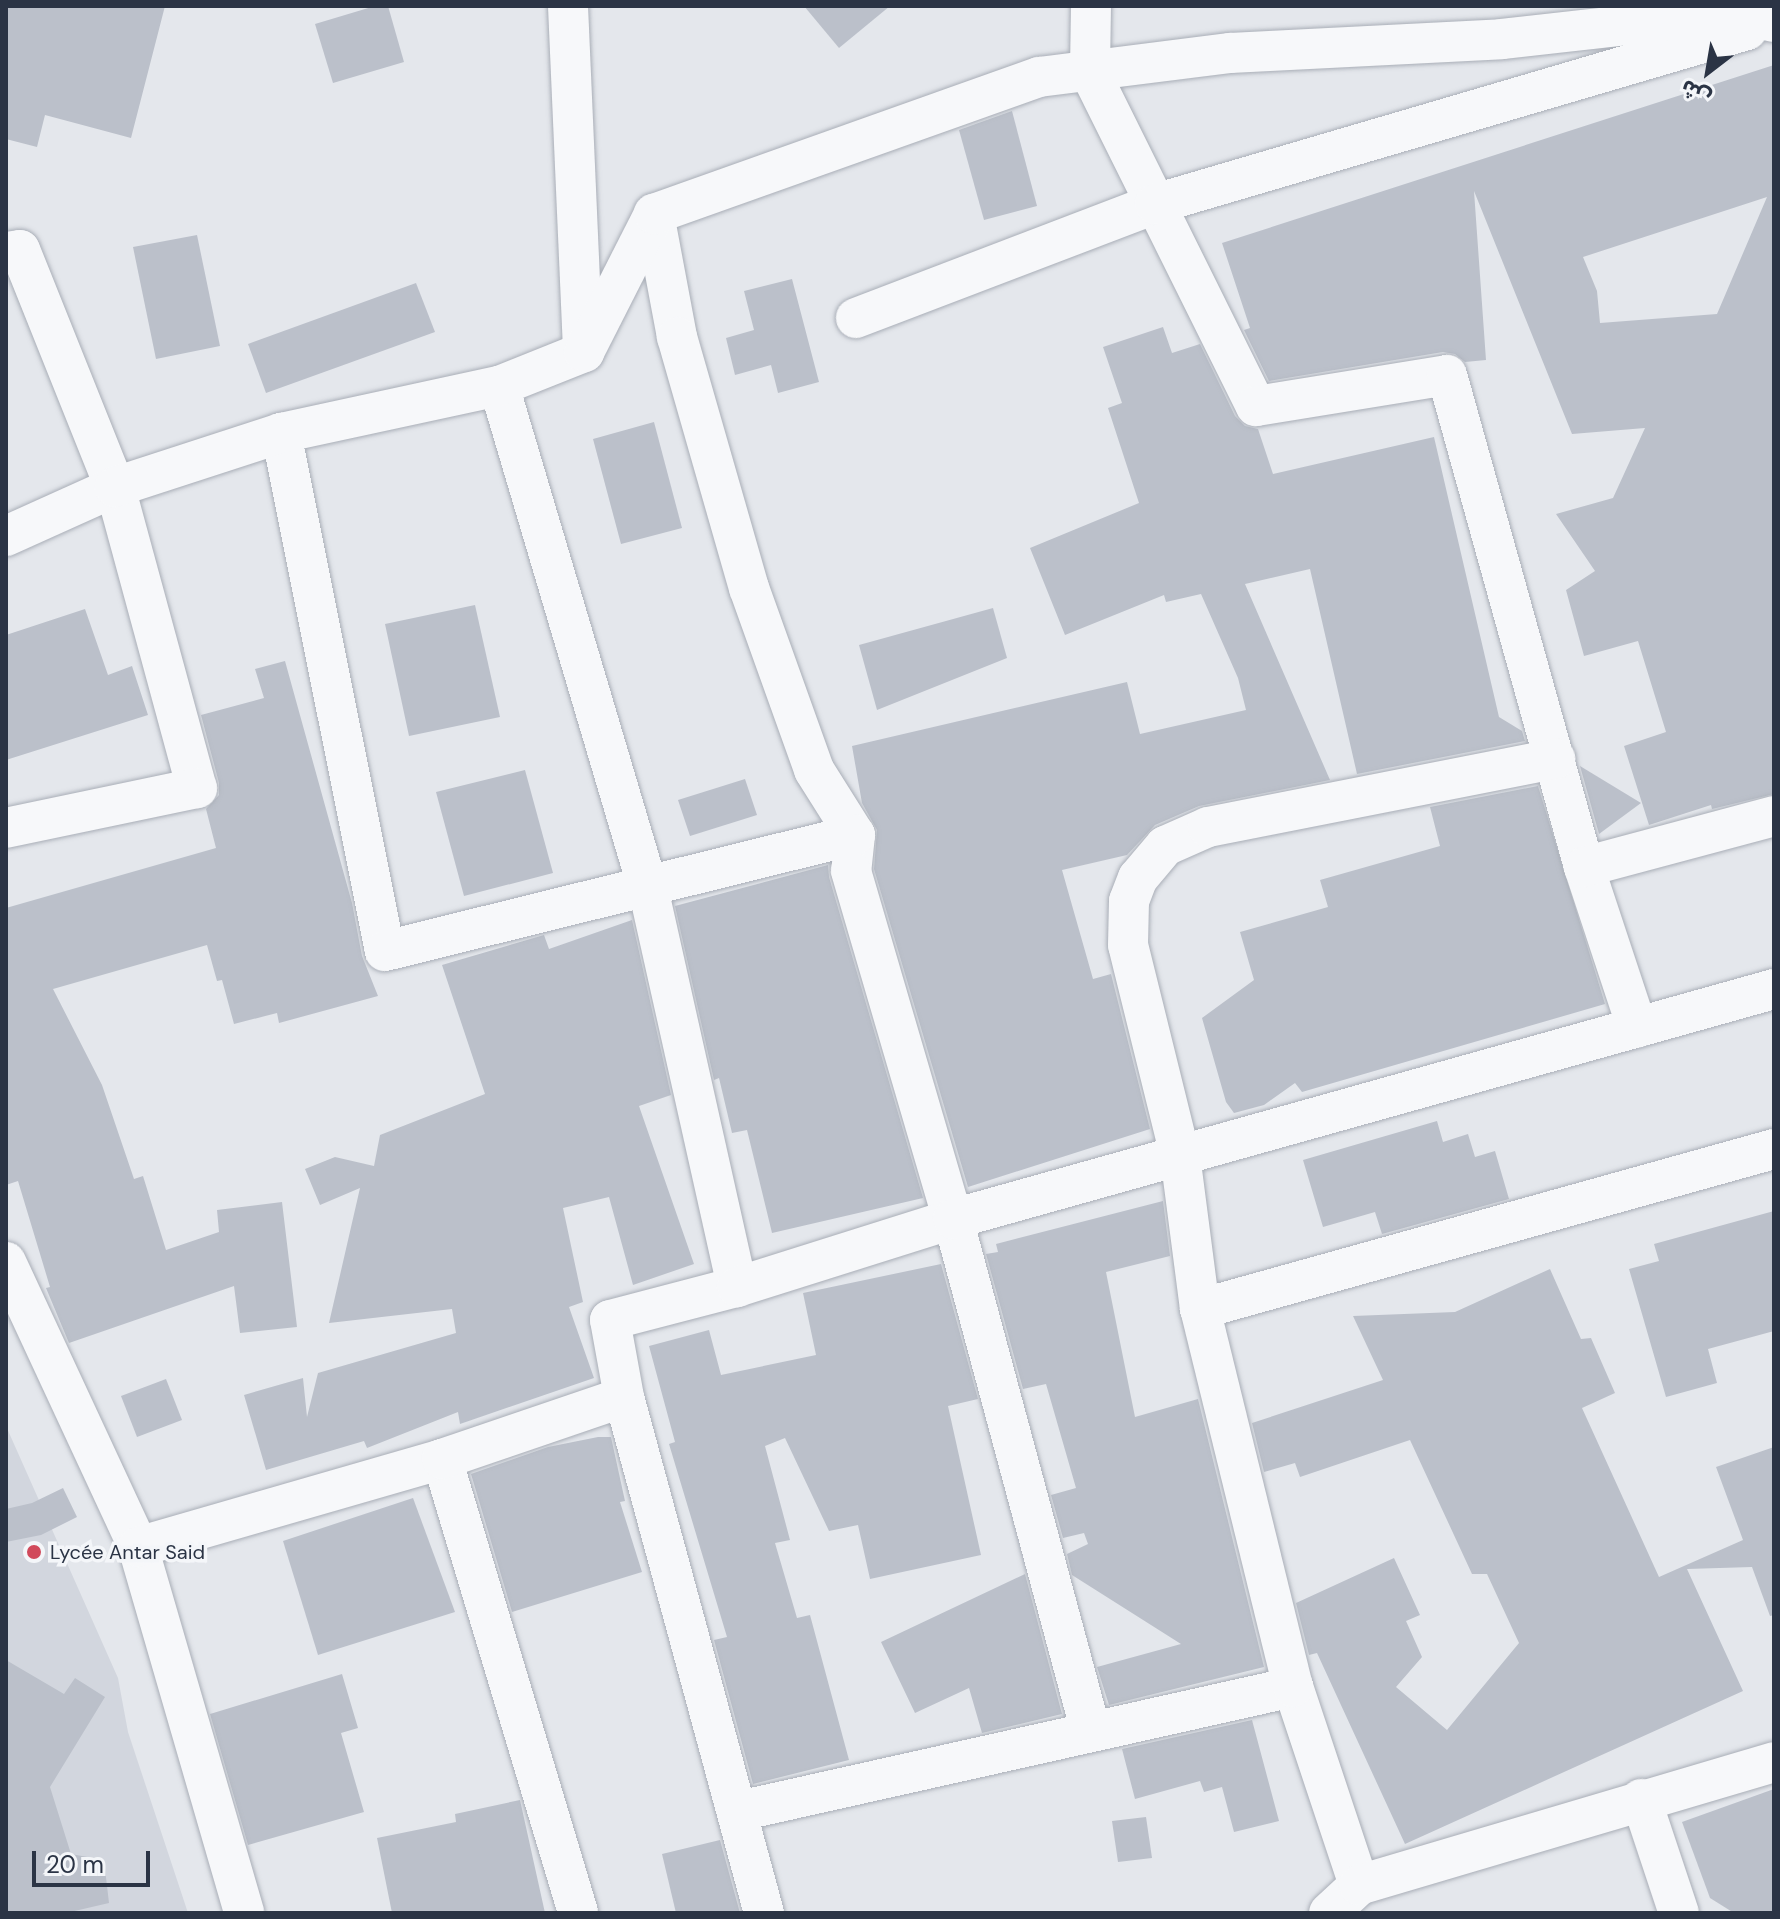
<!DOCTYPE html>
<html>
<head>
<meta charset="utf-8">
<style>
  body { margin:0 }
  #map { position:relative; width:1780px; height:1919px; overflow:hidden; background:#e4e7ec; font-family:"DM Sans","Noto Sans Arabic",sans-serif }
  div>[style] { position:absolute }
  .built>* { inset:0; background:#d2d6de }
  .building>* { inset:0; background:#bbc0ca }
  .roads { filter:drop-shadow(0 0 2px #a9aeb7) drop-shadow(0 0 2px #a9aeb7) }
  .street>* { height:40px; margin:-20px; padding:0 20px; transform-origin:20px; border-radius:20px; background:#f7f8fa }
  .dots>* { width:22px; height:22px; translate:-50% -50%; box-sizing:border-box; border:4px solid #f4f6f9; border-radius:50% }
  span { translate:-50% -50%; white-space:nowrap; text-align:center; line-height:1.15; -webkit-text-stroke:7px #f4f6f9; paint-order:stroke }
  .poi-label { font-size:20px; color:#2b3445 }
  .left { translate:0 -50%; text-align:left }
  .frame { position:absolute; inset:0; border:8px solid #2b3445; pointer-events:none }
  .north { position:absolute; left:1668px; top:32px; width:80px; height:80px; -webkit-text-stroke:6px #f4f6f9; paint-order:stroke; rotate:211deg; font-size:22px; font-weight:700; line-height:32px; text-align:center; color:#2b3445 }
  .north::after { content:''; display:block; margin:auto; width:28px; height:36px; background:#2b3445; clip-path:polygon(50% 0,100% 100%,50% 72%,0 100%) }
  .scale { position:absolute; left:32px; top:1851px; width:118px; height:36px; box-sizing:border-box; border:4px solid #2b3445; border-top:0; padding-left:10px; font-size:24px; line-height:28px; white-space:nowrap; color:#2b3445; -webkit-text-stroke:6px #f4f6f9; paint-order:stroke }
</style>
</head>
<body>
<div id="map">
  <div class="built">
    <div style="clip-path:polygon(6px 1426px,118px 1678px,128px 1732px,188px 1913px,6px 1913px)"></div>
  </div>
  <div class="building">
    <div style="clip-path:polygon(6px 6px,165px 6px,131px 138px,45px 115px,37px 147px,6px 139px)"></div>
    <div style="clip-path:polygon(375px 6px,388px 6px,404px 62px,333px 83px,315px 24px)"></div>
    <div style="clip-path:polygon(804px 6px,890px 6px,839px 48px)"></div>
    <div style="clip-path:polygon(evenodd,1774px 65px,1774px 794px,1712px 809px,1711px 805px,1649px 825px,1624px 746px,1666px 732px,1638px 641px,1584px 656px,1566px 590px,1595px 571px,1556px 514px,1613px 498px,1645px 428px,1572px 434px,1474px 191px,1486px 360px,1465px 362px,1455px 354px,1443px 352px,1269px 381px,1244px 330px,1250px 328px,1222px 243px,1774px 65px,1767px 197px,1717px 314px,1600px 323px,1597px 291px,1583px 257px,1767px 197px)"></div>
    <div style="clip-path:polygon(1012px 111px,1037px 206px,984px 220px,959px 130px)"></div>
    <div style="clip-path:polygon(197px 235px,220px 346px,156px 359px,133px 247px)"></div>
    <div style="clip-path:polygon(792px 279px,819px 382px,778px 393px,771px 365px,735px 375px,726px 338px,754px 330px,744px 291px)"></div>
    <div style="clip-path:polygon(416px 283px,435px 332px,266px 393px,248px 344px)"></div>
    <div style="clip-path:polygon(1163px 327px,1172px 353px,1200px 344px,1235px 416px,1245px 426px,1258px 429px,1273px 474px,1434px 437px,1499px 717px,1522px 731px,1525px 741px,1357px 774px,1310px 569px,1245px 584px,1330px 780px,1199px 806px,1155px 825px,1127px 855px,1062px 870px,1093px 979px,1111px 974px,1150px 1129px,968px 1187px,874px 869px,877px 830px,862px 803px,852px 746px,1127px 682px,1140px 734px,1246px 710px,1238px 678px,1201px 594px,1166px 602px,1164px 595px,1065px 635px,1030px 548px,1139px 503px,1108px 408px,1122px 403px,1103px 347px)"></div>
    <div style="clip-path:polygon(654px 422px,682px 528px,621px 544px,593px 439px)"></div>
    <div style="clip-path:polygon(475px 605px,500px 717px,409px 736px,385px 624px)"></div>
    <div style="clip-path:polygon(993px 608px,1007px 658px,877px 710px,859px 645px)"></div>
    <div style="clip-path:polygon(85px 609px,108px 675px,132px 666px,148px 715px,6px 760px,6px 635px)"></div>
    <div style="clip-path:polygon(285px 661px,352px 903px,362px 956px,378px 996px,279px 1023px,277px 1013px,234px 1024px,222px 980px,217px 981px,207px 945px,53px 989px,102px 1085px,134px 1179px,143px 1176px,166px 1250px,219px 1232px,217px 1210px,282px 1202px,297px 1327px,240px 1333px,234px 1286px,69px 1343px,46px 1288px,50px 1287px,18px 1181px,6px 1185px,6px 908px,216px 848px,206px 809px,219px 795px,219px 783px,201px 715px,264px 698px,255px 669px)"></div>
    <div style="clip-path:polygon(1580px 766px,1641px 803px,1599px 834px)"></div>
    <div style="clip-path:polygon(525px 770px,553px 873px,464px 896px,436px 792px)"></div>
    <div style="clip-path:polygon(745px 779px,757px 815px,690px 836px,678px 800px)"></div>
    <div style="clip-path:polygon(1538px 786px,1605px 1004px,1302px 1092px,1295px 1083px,1264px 1105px,1234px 1113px,1226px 1102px,1202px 1018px,1254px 980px,1240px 932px,1328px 907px,1320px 880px,1440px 846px,1430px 807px)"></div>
    <div style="clip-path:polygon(828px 865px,829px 877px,923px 1198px,772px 1233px,747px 1130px,732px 1133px,719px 1078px,714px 1080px,675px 906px)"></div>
    <div style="clip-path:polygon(632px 920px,671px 1095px,639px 1106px,694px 1264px,633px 1285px,609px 1197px,563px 1208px,583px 1302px,569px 1307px,594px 1378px,460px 1424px,458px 1412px,367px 1448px,364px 1441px,266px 1470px,244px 1395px,303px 1378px,307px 1417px,318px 1373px,456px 1333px,452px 1309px,329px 1323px,360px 1188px,320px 1205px,305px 1169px,335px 1157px,374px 1166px,380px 1135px,485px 1094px,442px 965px,544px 935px,549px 949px)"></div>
    <div style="clip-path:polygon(1437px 1121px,1443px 1142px,1468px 1134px,1475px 1157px,1495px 1151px,1509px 1199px,1382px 1234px,1375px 1212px,1323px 1227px,1303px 1160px)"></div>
    <div style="clip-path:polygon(1163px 1201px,1170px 1256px,1106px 1272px,1135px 1417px,1198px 1399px,1264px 1667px,1109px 1705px,1097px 1667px,1181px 1644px,1072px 1575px,1067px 1554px,1088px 1544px,1084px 1533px,1063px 1538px,1051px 1495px,1076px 1488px,1046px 1384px,1023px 1389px,986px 1254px,998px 1252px,996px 1244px)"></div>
    <div style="clip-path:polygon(1774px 1211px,1774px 1331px,1708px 1349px,1717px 1383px,1666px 1397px,1629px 1269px,1659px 1261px,1654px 1244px)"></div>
    <div style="clip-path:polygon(941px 1264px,978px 1399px,948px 1406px,981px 1555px,870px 1579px,858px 1525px,829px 1531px,785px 1438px,765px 1446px,790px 1540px,775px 1543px,797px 1618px,810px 1615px,849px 1760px,753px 1784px,714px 1640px,727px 1637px,669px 1444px,675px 1442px,649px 1346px,709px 1330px,721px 1375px,816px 1355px,803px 1293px)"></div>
    <div style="clip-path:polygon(1550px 1269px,1581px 1339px,1591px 1338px,1615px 1393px,1582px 1408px,1659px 1577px,1743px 1540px,1716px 1467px,1774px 1447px,1774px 1615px,1770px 1616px,1752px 1567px,1687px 1569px,1743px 1691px,1405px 1844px,1317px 1653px,1309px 1655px,1296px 1603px,1394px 1558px,1420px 1615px,1406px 1621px,1422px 1657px,1396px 1687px,1447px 1730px,1519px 1643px,1487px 1574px,1472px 1574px,1410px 1440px,1300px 1477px,1295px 1463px,1264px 1472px,1252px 1423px,1383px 1380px,1353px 1316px,1455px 1312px)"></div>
    <div style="clip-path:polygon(166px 1379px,182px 1420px,137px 1437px,121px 1396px)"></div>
    <div style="clip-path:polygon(598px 1437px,611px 1437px,625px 1501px,620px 1502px,642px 1572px,512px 1612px,471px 1474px,548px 1447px)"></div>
    <div style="clip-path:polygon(63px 1488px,77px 1517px,41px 1535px,6px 1542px,6px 1509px,32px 1503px)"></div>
    <div style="clip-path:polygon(413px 1498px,455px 1612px,318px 1655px,283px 1541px)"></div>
    <div style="clip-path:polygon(1025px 1574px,1062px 1714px,982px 1733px,969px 1688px,915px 1713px,881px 1642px)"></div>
    <div style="clip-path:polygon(6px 1660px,64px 1694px,75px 1678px,105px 1697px,50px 1787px,71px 1854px,104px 1860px,109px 1903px,66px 1913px,6px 1913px)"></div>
    <div style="clip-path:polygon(342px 1674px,358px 1728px,341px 1733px,364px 1812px,248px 1845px,210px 1714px)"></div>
    <div style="clip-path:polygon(1252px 1720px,1279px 1821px,1234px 1832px,1222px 1787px,1204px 1792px,1200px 1781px,1135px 1799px,1122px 1749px)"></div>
    <div style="clip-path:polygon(1774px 1789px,1774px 1913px,1734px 1913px,1710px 1898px,1682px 1822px)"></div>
    <div style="clip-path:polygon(520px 1800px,545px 1913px,392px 1913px,377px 1838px,456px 1822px,455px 1814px)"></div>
    <div style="clip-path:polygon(1146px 1817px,1152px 1858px,1118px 1862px,1112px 1821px)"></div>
    <div style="clip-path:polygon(720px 1840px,740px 1913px,676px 1913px,662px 1854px)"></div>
  </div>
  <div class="roads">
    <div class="street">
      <div style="left:568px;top:6px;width:342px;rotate:87.5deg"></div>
      <div style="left:1091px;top:6px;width:66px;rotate:90.9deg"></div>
      <div style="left:1090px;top:72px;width:373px;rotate:63.6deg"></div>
      <div style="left:1256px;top:406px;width:193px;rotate:-9.2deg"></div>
      <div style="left:1447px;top:375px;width:511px;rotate:74.44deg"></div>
      <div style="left:1584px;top:867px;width:169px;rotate:71.7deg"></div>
      <div style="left:654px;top:214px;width:125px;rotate:79.4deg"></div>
      <div style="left:677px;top:337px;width:261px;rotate:74deg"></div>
      <div style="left:749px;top:588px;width:193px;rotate:70.3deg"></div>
      <div style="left:814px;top:770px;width:77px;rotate:57.8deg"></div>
      <div style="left:855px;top:835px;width:36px;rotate:96deg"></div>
      <div style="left:851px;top:871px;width:363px;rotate:73.7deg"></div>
      <div style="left:953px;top:1219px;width:531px;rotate:74.94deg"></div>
      <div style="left:6px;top:252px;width:14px;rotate:-8deg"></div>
      <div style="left:20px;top:250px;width:255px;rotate:68.2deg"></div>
      <div style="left:115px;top:487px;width:312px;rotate:74.8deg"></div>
      <div style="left:197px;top:788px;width:195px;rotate:168.2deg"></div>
      <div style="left:856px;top:318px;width:320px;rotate:-20.9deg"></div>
      <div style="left:1155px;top:204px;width:617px;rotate:-16.38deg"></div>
      <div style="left:499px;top:386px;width:524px;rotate:73.47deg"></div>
      <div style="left:648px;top:888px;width:409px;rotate:77.4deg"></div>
      <div style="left:281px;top:433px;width:528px;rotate:78.65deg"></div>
      <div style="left:385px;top:951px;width:484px;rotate:-13.9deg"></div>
      <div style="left:6px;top:536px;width:120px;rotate:-24.2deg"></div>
      <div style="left:115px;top:487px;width:175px;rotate:-18deg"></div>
      <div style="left:281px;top:433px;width:223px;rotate:-12.2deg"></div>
      <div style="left:499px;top:386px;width:92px;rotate:-21.8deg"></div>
      <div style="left:584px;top:352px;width:155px;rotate:-63.1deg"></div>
      <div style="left:654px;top:214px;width:409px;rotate:-19.6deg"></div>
      <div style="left:1039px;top:77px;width:193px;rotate:-7.2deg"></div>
      <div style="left:1230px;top:53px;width:272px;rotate:-2.9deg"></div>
      <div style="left:1502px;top:39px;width:233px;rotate:-6.4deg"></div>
      <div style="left:1734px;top:13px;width:41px;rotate:12.7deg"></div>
      <div style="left:1584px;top:867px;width:197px;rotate:-15deg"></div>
      <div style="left:6px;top:1262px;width:314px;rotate:65.1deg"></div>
      <div style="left:138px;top:1547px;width:381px;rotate:73.8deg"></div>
      <div style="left:1200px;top:1309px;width:596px;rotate:-15.58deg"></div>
      <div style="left:442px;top:1459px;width:474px;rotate:73.3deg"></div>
      <div style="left:138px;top:1547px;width:316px;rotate:-16.1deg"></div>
      <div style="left:442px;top:1459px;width:192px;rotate:-18.8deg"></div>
      <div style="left:1641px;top:1799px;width:120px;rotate:71.6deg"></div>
      <div style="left:739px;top:1811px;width:568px;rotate:-12.62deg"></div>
      <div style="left:1359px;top:1885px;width:209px;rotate:-108.4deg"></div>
      <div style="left:1293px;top:1687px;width:389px;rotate:-103.8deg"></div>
      <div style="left:1200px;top:1309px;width:155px;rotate:-97.4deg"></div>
      <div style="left:1180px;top:1155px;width:216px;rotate:-103.9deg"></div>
      <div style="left:1128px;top:945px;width:44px;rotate:-88.7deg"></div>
      <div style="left:1129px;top:901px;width:25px;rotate:-69deg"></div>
      <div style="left:1138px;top:878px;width:42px;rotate:-49.8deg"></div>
      <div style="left:1165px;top:846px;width:47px;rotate:-23.8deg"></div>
      <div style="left:1208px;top:827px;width:354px;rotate:-11.1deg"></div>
      <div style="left:764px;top:1913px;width:535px;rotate:-105.18deg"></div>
      <div style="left:624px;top:1397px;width:78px;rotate:-100.3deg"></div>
      <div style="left:610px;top:1320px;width:131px;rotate:-14.6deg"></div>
      <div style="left:737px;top:1287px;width:226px;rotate:-17.5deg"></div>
      <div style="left:953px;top:1219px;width:853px;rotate:-15.65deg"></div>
      <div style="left:1329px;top:1913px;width:41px;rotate:-43deg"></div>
      <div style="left:1359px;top:1885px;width:433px;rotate:-16.5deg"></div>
    </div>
  </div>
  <div class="dots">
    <div style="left:34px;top:1552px;background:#d1495b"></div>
  </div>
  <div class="poi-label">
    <span class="left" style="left:50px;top:1552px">Lycée Antar Said</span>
  </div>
  <div class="frame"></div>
  <div class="north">ش</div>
  <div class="scale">20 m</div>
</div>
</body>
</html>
